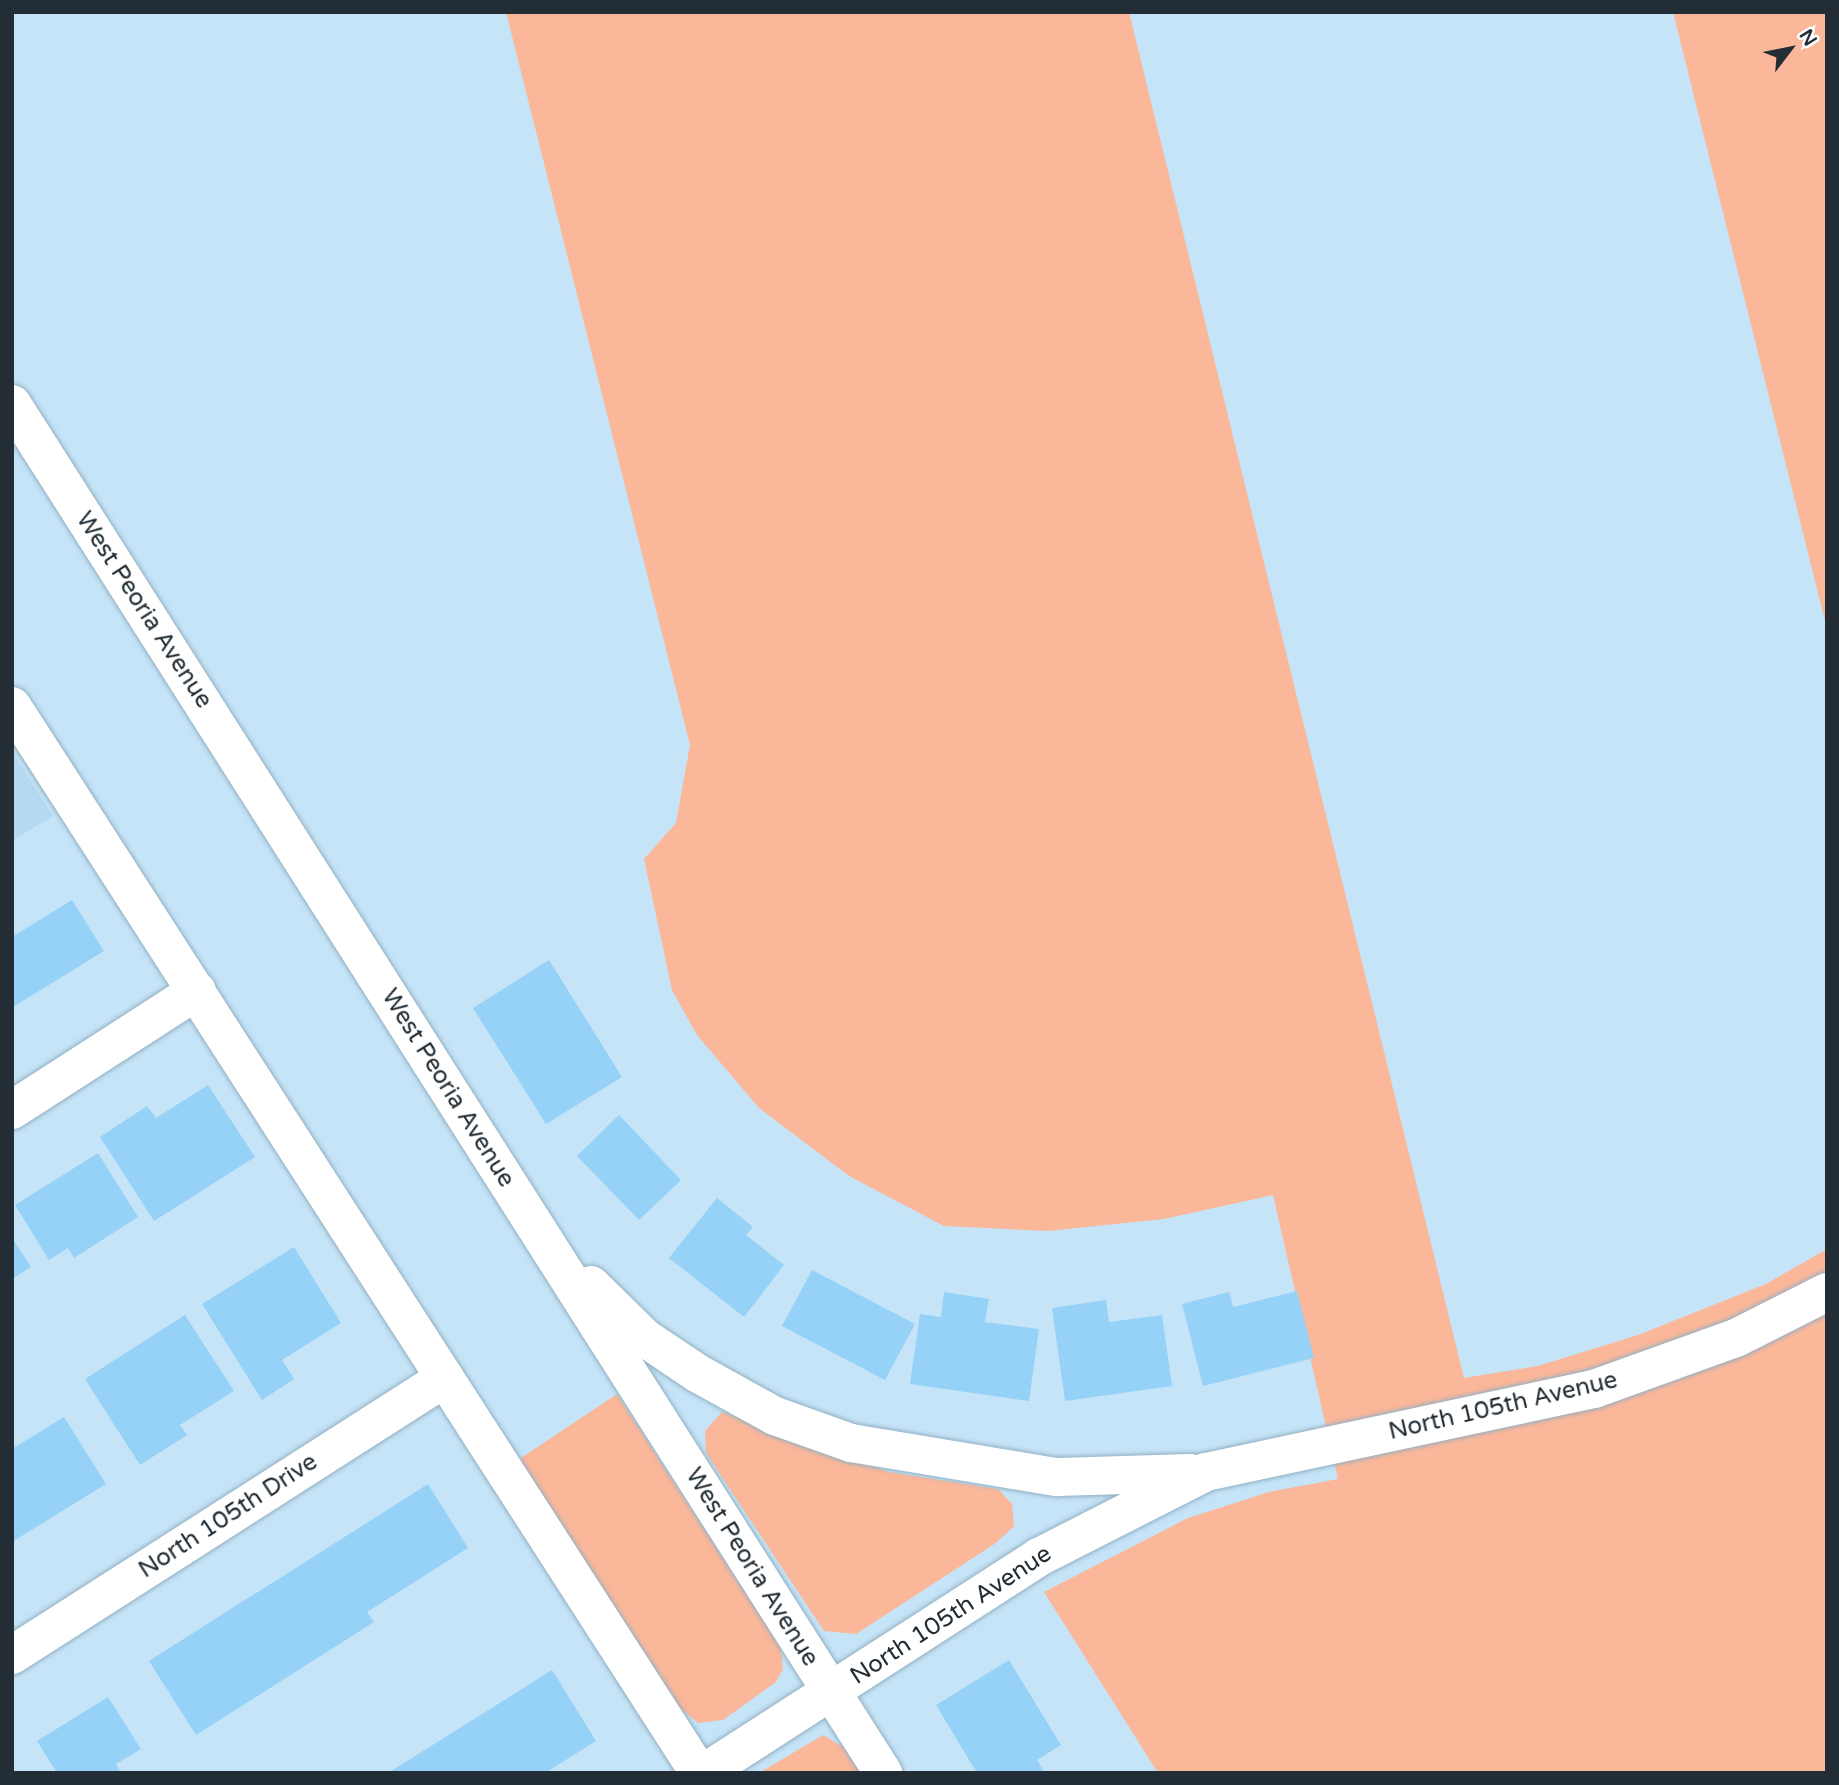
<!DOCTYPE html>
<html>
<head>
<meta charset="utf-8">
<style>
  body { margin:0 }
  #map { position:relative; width:1839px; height:1785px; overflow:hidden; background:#c6e4f7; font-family:"Varela Round",sans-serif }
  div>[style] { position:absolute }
  .built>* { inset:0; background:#b4d9f1 }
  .green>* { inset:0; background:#fbb799 }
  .building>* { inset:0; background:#96d1f7 }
  .roads { filter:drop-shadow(0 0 2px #93b0c3) drop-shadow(0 0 2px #93b0c3) }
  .minor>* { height:38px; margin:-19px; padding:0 19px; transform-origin:19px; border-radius:19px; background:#fff }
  span { translate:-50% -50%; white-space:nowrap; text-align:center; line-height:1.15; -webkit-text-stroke:5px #fff; paint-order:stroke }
  .street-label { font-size:24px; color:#222d35 }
  .frame { position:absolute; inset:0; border:14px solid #222d35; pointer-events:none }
  .north { position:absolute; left:1755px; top:14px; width:70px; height:70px; -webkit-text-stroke:5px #fff; paint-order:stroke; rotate:58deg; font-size:19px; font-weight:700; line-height:28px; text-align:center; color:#222d35 }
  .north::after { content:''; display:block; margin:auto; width:24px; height:32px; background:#222d35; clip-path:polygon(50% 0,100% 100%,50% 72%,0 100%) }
</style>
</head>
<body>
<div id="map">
  <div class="built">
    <div style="clip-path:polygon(12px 752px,53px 816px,12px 841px)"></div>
  </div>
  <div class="green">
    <div style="clip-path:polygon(506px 12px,1129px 12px,1464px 1378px,1538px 1366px,1638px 1335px,1766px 1284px,1827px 1249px,1827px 1773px,1158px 1773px,1044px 1592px,1188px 1518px,1269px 1492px,1338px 1479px,1273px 1195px,1164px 1219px,1048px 1231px,944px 1226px,849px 1176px,759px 1108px,697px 1035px,672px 990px,644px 859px,676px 823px,690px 745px)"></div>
    <div style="clip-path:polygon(1673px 12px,1827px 12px,1827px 629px)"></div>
    <div style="clip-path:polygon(617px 1394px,781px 1648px,783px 1669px,776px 1682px,723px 1720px,698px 1723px,676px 1705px,518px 1460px)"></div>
    <div style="clip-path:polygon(722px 1412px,889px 1472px,998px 1489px,1012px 1504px,1014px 1526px,996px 1543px,856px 1634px,824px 1631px,706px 1453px,705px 1431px)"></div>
    <div style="clip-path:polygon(823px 1735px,848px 1750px,863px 1773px,759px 1773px)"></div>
  </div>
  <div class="building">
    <div style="clip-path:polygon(72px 900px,104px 951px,13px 1007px,12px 937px)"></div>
    <div style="clip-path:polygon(549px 960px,622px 1077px,546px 1124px,473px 1008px)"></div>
    <div style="clip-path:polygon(208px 1085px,255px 1157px,154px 1221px,100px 1137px,147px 1106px,156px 1118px)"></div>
    <div style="clip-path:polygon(619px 1115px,681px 1180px,639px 1220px,577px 1156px)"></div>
    <div style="clip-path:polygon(98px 1153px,138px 1217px,74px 1258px,68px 1248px,49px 1260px,15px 1205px)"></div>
    <div style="clip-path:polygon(717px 1198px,753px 1227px,746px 1235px,784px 1265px,744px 1317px,669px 1258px)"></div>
    <div style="clip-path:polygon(12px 1238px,31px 1267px,12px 1279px)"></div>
    <div style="clip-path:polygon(294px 1247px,341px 1323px,282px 1360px,294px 1379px,262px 1400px,202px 1304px)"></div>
    <div style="clip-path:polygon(812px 1270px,915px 1324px,885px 1380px,782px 1326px)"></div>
    <div style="clip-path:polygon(1297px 1291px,1314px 1358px,1203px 1386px,1182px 1304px,1229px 1292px,1233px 1307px)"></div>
    <div style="clip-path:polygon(944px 1292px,989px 1299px,985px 1322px,1039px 1329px,1029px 1401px,910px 1384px,920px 1314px,941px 1317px)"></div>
    <div style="clip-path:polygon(1106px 1300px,1109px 1322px,1162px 1315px,1172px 1386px,1065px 1401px,1052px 1308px)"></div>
    <div style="clip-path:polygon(185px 1315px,234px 1391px,180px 1425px,187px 1435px,140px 1465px,85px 1379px)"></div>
    <div style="clip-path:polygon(64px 1417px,106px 1484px,12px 1542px,12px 1449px)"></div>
    <div style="clip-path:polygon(428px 1484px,468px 1548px,367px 1612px,374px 1622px,196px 1735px,149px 1661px)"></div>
    <div style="clip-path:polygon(1009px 1660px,1061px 1745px,1037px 1760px,1045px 1773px,977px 1773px,936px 1705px)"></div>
    <div style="clip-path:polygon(552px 1670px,596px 1741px,545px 1773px,388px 1773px)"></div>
    <div style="clip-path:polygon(108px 1697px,141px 1749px,116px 1764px,121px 1773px,57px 1773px,37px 1741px)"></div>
  </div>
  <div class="roads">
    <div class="minor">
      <div style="left:12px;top:404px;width:1623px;rotate:57.53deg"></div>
      <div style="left:12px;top:706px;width:1269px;rotate:57.22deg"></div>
      <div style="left:12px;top:1110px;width:220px;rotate:-32.8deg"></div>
      <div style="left:591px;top:1285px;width:76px;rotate:44.5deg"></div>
      <div style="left:645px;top:1338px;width:63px;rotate:33.9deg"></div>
      <div style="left:697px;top:1373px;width:89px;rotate:28.9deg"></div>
      <div style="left:775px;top:1416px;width:81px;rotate:19.6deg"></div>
      <div style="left:851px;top:1443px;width:209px;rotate:9.4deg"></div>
      <div style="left:1057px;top:1477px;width:133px;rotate:-1.7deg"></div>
      <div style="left:12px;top:1655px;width:514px;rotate:-32.61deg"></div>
      <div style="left:704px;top:1773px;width:399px;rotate:-32.8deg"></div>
      <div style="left:1039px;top:1557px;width:187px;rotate:-27deg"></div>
      <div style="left:1206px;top:1472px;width:397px;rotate:-12.1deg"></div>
      <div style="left:1594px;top:1389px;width:151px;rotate:-19.8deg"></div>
      <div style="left:1736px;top:1338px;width:102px;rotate:-26.8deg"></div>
    </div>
  </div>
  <div class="street-label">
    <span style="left:144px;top:610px;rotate:57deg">West Peoria Avenue</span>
    <span style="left:448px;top:1088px;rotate:58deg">West Peoria Avenue</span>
    <span style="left:1503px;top:1406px;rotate:-13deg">North 105th Avenue</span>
    <span style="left:228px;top:1516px;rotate:-33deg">North 105th Drive</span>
    <span style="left:752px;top:1567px;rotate:58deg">West Peoria Avenue</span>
    <span style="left:951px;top:1615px;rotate:-33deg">North 105th Avenue</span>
  </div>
  <div class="frame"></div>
  <div class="north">N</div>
</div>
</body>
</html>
